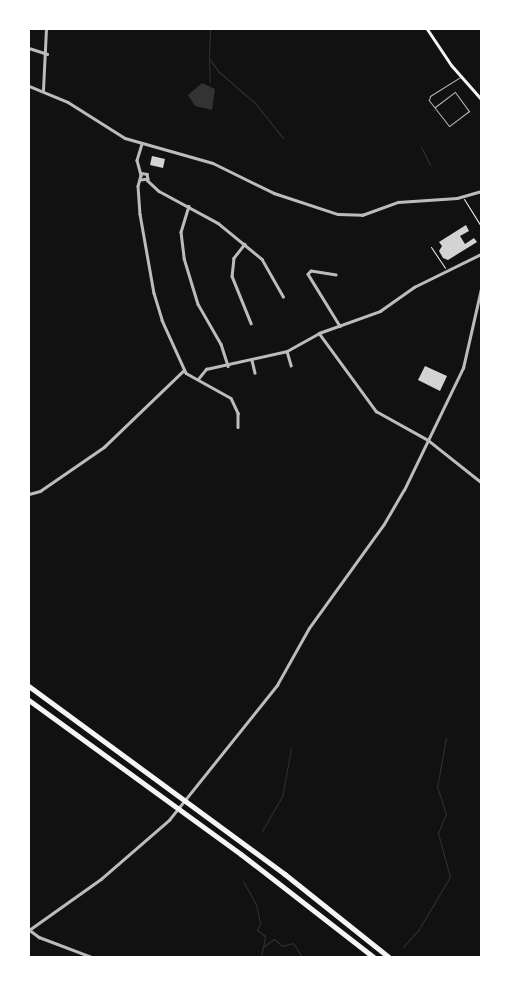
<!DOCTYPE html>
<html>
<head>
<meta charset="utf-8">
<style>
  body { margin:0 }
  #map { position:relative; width:510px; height:986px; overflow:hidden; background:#111; font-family:"Archivo Narrow",sans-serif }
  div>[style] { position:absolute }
  .water>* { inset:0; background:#333 }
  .stream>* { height:1px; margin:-0.5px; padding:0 0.5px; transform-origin:0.5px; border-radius:0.5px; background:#333 }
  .building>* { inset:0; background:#d3d3d3 }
  .path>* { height:1px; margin:-0.5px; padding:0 0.5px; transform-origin:0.5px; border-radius:0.5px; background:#f5f5f5 }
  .service>* { height:1px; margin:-0.5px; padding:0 0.5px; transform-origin:0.5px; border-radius:0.5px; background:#bcbcbc }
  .minor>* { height:2.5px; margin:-1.25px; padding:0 1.25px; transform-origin:1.25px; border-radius:1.25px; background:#bcbcbc }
  .tertiary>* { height:2.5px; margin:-1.25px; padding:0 1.25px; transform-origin:1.25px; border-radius:1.25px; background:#bcbcbc }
  .secondary>* { height:3px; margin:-1.5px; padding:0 1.5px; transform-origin:1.5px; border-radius:1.5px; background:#f5f5f5 }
  .motorway>* { height:4.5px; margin:-2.25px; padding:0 2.25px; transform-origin:2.25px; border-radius:2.25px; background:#f5f5f5 }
  span { translate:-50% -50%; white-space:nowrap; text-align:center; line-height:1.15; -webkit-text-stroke:5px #fff; paint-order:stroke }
  .frame { position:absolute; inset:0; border:30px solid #fff; pointer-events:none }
</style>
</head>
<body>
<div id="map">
  <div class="water">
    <div style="clip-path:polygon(202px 83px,215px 89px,212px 110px,195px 106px,188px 95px)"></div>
  </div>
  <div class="stream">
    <div style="left:210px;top:29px;width:29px;rotate:92deg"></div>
    <div style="left:209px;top:58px;width:16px;rotate:55deg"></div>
    <div style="left:218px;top:71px;width:49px;rotate:40.9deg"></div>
    <div style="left:255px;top:103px;width:45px;rotate:51.3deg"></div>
    <div style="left:209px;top:59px;width:23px;rotate:88deg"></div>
    <div style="left:421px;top:147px;width:20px;rotate:63deg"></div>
    <div style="left:262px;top:831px;width:39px;rotate:-60deg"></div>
    <div style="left:282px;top:797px;width:49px;rotate:-79.4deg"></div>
    <div style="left:243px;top:881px;width:26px;rotate:61deg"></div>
    <div style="left:256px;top:904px;width:19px;rotate:78deg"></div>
    <div style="left:260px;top:923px;width:8px;rotate:113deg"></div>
    <div style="left:257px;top:930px;width:10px;rotate:37deg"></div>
    <div style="left:265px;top:936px;width:11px;rotate:100deg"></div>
    <div style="left:403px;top:947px;width:24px;rotate:-48deg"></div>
    <div style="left:419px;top:929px;width:61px;rotate:-59.2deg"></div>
    <div style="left:450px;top:877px;width:46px;rotate:-105.3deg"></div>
    <div style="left:438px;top:833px;width:21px;rotate:-67deg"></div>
    <div style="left:446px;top:814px;width:28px;rotate:-108deg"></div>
    <div style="left:437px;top:787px;width:50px;rotate:-79.6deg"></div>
    <div style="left:261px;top:957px;width:10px;rotate:-79deg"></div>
    <div style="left:263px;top:947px;width:14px;rotate:-36deg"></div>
    <div style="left:274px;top:939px;width:11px;rotate:41deg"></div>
    <div style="left:282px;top:946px;width:11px;rotate:-15deg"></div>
    <div style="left:293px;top:943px;width:17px;rotate:57deg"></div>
  </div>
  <div class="building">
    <div style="clip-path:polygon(152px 156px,165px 159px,163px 168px,150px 165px)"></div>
    <div style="clip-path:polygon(466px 225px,469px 231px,460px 236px,465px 244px,474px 238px,477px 242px,448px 260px,443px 258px,439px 251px,442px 246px,439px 242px)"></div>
    <div style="clip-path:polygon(425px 366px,447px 376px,440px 391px,418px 380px)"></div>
  </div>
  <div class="path">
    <div style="left:464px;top:199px;width:32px;rotate:58deg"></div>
    <div style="left:431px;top:247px;width:25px;rotate:56deg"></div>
  </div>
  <div class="service">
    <div style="left:435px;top:107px;width:25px;rotate:-37deg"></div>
    <div style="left:455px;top:92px;width:24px;rotate:54deg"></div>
    <div style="left:469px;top:111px;width:25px;rotate:143deg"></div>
    <div style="left:449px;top:126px;width:33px;rotate:-128deg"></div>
    <div style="left:429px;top:100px;width:4px;rotate:-76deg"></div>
    <div style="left:430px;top:96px;width:36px;rotate:-32deg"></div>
  </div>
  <div class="minor">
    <div style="left:29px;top:48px;width:19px;rotate:18deg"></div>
    <div style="left:43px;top:90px;width:61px;rotate:-87.2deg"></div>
    <div style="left:142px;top:144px;width:17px;rotate:107deg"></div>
    <div style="left:137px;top:160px;width:16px;rotate:75deg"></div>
    <div style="left:141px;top:175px;width:11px;rotate:105deg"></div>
    <div style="left:138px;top:186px;width:28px;rotate:86deg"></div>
    <div style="left:140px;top:214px;width:80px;rotate:80deg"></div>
    <div style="left:154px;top:293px;width:28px;rotate:73deg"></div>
    <div style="left:162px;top:320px;width:58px;rotate:65.6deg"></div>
    <div style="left:186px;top:373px;width:51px;rotate:29.1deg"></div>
    <div style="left:231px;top:398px;width:17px;rotate:65deg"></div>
    <div style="left:238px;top:413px;width:14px;rotate:90deg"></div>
    <div style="left:141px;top:173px;width:6px;rotate:9deg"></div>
    <div style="left:147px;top:174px;width:5px;rotate:79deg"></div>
    <div style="left:148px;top:179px;width:7px;rotate:172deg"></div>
    <div style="left:147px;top:180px;width:16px;rotate:43deg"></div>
    <div style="left:159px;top:191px;width:67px;rotate:28.5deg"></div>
    <div style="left:218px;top:223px;width:57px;rotate:39.3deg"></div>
    <div style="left:262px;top:259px;width:43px;rotate:60.4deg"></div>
    <div style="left:189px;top:206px;width:27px;rotate:107deg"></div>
    <div style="left:181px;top:232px;width:26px;rotate:83deg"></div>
    <div style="left:184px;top:258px;width:48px;rotate:73.1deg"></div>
    <div style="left:198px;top:304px;width:46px;rotate:60.1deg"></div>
    <div style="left:221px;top:344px;width:23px;rotate:72deg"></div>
    <div style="left:245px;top:244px;width:18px;rotate:128deg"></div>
    <div style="left:234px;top:258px;width:18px;rotate:96deg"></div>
    <div style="left:232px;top:276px;width:51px;rotate:68deg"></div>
    <div style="left:336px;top:275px;width:25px;rotate:-171deg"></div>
    <div style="left:311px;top:271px;width:4px;rotate:135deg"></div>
    <div style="left:308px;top:274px;width:61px;rotate:58.4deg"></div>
    <div style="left:319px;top:333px;width:97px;rotate:53.8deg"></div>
    <div style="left:376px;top:411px;width:60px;rotate:29.1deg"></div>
    <div style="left:428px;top:440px;width:68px;rotate:38.4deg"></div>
    <div style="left:287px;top:351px;width:15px;rotate:74deg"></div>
    <div style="left:252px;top:360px;width:13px;rotate:77deg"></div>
    <div style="left:198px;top:379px;width:13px;rotate:-51deg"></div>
    <div style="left:206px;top:369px;width:83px;rotate:-12.5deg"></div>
    <div style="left:287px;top:351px;width:37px;rotate:-29deg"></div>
    <div style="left:319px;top:333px;width:65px;rotate:-19.8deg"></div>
    <div style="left:380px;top:311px;width:42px;rotate:-35.2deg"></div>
    <div style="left:414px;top:287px;width:75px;rotate:-26.2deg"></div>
    <div style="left:29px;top:494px;width:11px;rotate:-15deg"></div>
    <div style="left:40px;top:491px;width:78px;rotate:-34.5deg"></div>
    <div style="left:104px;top:447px;width:111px;rotate:-43.9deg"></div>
    <div style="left:29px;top:930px;width:88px;rotate:-35.3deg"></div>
    <div style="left:101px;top:879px;width:90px;rotate:-40.9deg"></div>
    <div style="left:169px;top:820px;width:173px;rotate:-51.3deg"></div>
    <div style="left:277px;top:685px;width:65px;rotate:-60.7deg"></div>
    <div style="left:309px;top:628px;width:128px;rotate:-54.2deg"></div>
    <div style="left:384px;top:524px;width:39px;rotate:-60deg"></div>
    <div style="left:404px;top:490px;width:136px;rotate:-64.2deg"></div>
    <div style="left:463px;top:368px;width:81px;rotate:-77.2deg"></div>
    <div style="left:31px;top:931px;width:10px;rotate:37deg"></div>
    <div style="left:39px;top:937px;width:57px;rotate:20.7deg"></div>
  </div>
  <div class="tertiary">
    <div style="left:29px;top:86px;width:42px;rotate:22.3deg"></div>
    <div style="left:68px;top:102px;width:67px;rotate:32.3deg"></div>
    <div style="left:125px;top:138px;width:91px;rotate:15.9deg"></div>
    <div style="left:213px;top:163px;width:68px;rotate:26.2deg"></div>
    <div style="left:274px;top:193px;width:67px;rotate:18.2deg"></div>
    <div style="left:338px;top:214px;width:24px;rotate:2deg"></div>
    <div style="left:362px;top:215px;width:38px;rotate:-20deg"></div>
    <div style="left:398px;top:202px;width:59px;rotate:-3.9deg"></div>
    <div style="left:457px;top:198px;width:25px;rotate:-16deg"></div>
  </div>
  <div class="secondary">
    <div style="left:427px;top:29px;width:43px;rotate:56.3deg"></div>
    <div style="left:451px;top:65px;width:45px;rotate:48.6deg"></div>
  </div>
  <div class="motorway">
    <div style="left:29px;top:686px;width:318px;rotate:36.3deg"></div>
    <div style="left:285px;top:874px;width:133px;rotate:38.6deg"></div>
    <div style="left:29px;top:700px;width:262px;rotate:36deg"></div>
    <div style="left:241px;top:854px;width:168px;rotate:37.8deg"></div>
  </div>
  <div class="frame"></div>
</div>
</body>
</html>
